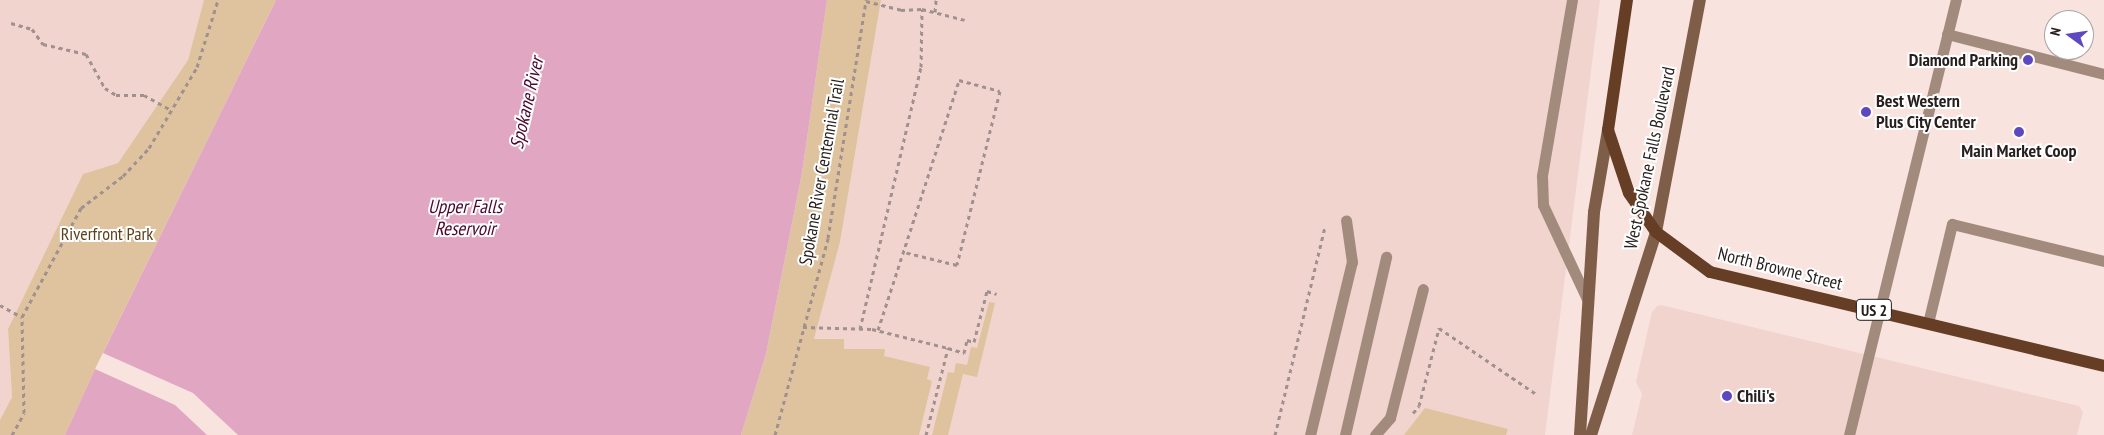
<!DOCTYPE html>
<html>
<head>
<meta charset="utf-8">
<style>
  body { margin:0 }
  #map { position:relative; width:2104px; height:435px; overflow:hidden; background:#f9e3df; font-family:"PT Sans Narrow",sans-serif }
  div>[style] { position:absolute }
  .built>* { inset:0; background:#f2d4ce }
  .green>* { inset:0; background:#dec39e }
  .water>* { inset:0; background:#e1a6c1 }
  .path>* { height:3px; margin-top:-1.5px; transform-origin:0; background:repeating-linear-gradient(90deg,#a1918e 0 4px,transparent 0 8px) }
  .lane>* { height:11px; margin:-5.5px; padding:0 5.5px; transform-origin:5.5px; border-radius:5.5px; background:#a28b7d }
  .secondary>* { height:12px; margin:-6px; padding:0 6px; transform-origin:6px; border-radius:6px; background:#7f5e49 }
  .primary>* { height:12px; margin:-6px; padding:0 6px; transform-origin:6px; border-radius:6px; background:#653e25 }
  .dots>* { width:14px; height:14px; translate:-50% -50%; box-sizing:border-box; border:2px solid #fff; border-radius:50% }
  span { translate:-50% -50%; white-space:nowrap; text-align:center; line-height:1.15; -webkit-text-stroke:4px #fff; paint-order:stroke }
  .shield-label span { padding:1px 4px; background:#fff; border:1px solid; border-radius:4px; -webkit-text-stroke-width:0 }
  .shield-label { font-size:16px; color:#261f1d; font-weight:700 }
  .poi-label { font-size:18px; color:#261f1d; font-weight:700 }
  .right { translate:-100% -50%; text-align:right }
  .left { translate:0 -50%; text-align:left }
  .street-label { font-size:18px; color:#261f1d }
  .park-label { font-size:18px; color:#5c421b }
  .water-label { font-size:19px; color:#4c0631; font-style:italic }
  .north { position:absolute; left:2044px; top:10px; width:50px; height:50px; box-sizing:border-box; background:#fff; border:1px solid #a8a5a5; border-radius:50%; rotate:284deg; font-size:14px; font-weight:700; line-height:20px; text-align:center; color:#261f1d }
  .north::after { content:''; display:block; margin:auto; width:18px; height:22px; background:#5d48c0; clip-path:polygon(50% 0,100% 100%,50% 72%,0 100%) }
</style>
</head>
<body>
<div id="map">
  <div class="built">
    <div style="clip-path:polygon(0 0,204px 0,188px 60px,118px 163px,83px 174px,8px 329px,12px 397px,0 420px)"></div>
    <div style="clip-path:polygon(881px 0,1600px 0,1545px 435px,788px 435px,840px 242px)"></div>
    <div style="clip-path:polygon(1661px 305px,2079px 406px,2083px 412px,2077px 435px,1632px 435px,1642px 394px,1636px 382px,1652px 312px,1657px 306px)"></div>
  </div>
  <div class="green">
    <div style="clip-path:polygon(204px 0,276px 0,95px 369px,65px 435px,0 435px,0 420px,12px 397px,8px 329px,83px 174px,118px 163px,188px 60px)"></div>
    <div style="clip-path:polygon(827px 0,881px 0,840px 242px,814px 339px,844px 339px,844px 349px,885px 349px,884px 356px,930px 367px,927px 379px,932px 381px,919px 435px,741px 435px,766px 354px,802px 173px)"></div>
    <div style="clip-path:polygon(989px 302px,995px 303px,977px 377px,963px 374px,948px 435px,932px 435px,948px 372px,954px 373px,956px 363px,967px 365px,971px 347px,977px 348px)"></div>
    <div style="clip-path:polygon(1425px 408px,1508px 429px,1506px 435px,1404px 435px)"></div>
  </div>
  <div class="water">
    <div style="clip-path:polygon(276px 0,827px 0,802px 173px,766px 354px,741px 435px,238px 435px,193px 393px,103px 353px)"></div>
    <div style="clip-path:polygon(95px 369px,175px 405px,207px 435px,65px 435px)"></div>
  </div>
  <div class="path">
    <div style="left:866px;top:1px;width:36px;rotate:14deg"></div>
    <div style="left:901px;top:10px;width:21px;rotate:-3deg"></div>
    <div style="left:922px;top:9px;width:44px;rotate:14.3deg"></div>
    <div style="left:935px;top:12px;width:12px;rotate:-85deg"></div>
    <div style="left:11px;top:23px;width:22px;rotate:16deg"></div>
    <div style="left:32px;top:29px;width:19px;rotate:54deg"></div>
    <div style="left:43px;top:44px;width:44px;rotate:13.1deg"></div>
    <div style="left:86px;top:54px;width:39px;rotate:61deg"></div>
    <div style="left:105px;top:88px;width:13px;rotate:32deg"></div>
    <div style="left:116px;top:95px;width:28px"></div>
    <div style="left:144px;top:95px;width:31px;rotate:29deg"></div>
    <div style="left:0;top:305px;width:25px;rotate:29deg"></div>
    <div style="left:803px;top:327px;width:69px;rotate:1.7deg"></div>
    <div style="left:872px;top:329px;width:78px;rotate:14deg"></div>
    <div style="left:860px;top:329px;width:269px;rotate:-76.9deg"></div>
    <div style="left:921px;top:67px;width:58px;rotate:-89deg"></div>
    <div style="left:878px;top:330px;width:263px;rotate:-72deg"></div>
    <div style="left:959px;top:80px;width:42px;rotate:15deg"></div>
    <div style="left:1000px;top:91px;width:179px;rotate:103.9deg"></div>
    <div style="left:957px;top:265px;width:55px;rotate:-166.2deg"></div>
    <div style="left:1413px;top:413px;width:9px;rotate:-49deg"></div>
    <div style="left:1419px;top:406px;width:81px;rotate:-75.6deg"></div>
    <div style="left:1439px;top:328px;width:117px;rotate:34.2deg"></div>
    <div style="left:12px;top:435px;width:25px;rotate:-61deg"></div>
    <div style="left:24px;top:413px;width:96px;rotate:-91.2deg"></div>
    <div style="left:22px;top:317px;width:124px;rotate:-61.6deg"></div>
    <div style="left:81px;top:208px;width:53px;rotate:-37.3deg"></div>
    <div style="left:123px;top:176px;width:38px;rotate:-47deg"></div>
    <div style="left:149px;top:148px;width:94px;rotate:-59.3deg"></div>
    <div style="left:197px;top:67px;width:70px;rotate:-72.6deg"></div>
    <div style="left:775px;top:435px;width:204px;rotate:-74.9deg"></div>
    <div style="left:828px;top:238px;width:241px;rotate:-80.9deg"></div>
    <div style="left:926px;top:435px;width:90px;rotate:-75.8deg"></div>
    <div style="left:948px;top:348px;width:17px;rotate:17deg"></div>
    <div style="left:964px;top:353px;width:13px;rotate:-77deg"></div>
    <div style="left:967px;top:340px;width:7px;rotate:16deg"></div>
    <div style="left:974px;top:342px;width:53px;rotate:-75.7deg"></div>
    <div style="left:987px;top:291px;width:10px;rotate:17deg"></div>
    <div style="left:1275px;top:435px;width:214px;rotate:-76.5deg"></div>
  </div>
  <div class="lane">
    <div style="left:1572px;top:0;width:179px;rotate:99.7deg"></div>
    <div style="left:1542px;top:176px;width:29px;rotate:88deg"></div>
    <div style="left:1543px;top:205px;width:106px;rotate:64.9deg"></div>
    <div style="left:1947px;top:34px;width:162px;rotate:14.3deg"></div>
    <div style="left:1928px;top:323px;width:102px;rotate:-76.4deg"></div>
    <div style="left:1952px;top:224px;width:156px;rotate:13.7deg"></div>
    <div style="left:1310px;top:435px;width:178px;rotate:-76.4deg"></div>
    <div style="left:1352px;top:262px;width:42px;rotate:-98.1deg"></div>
    <div style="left:1345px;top:435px;width:183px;rotate:-77deg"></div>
    <div style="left:1375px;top:435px;width:23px;rotate:-49deg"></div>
    <div style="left:1390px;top:418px;width:133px;rotate:-75.7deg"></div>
    <div style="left:1849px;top:435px;width:448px;rotate:-76.2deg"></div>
  </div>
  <div class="secondary">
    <div style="left:1580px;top:435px;width:223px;rotate:-86.4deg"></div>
    <div style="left:1594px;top:212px;width:83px;rotate:-80.3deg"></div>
    <div style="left:1591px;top:435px;width:213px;rotate:-72.2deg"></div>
    <div style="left:1656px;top:232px;width:236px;rotate:-79.3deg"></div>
  </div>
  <div class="primary">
    <div style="left:1627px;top:0;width:131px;rotate:98.3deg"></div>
    <div style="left:1608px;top:130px;width:66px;rotate:71.6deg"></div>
    <div style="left:1629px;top:193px;width:47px;rotate:55.3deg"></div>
    <div style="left:1656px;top:232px;width:67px;rotate:36.5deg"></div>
    <div style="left:1710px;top:272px;width:405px;rotate:13.4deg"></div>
  </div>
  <div class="dots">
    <div style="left:2028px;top:60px;background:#5d48c0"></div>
    <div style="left:1866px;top:112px;background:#5d48c0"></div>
    <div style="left:2019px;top:132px;background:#5d48c0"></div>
    <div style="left:1727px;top:396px;background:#5d48c0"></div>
  </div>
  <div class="shield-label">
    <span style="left:1874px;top:310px">US 2</span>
  </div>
  <div class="poi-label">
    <span class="right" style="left:2018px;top:60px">Diamond Parking</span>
    <span class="left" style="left:1876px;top:112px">Best Western<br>Plus City Center</span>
    <span style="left:2019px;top:151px">Main Market Coop</span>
    <span class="left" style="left:1737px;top:396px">Chili's</span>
  </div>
  <div class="street-label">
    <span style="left:1650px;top:158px;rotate:-78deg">West Spokane Falls Boulevard</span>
    <span style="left:822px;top:172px;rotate:-80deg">Spokane River Centennial Trail</span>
    <span style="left:1780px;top:269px;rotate:14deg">North Browne Street</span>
  </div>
  <div class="park-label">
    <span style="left:107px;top:234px">Riverfront Park</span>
  </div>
  <div class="water-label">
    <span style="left:527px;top:103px;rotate:-77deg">Spokane River</span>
    <span style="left:465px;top:218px">Upper Falls<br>Reservoir</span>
  </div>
  <div class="north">N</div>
</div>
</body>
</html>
